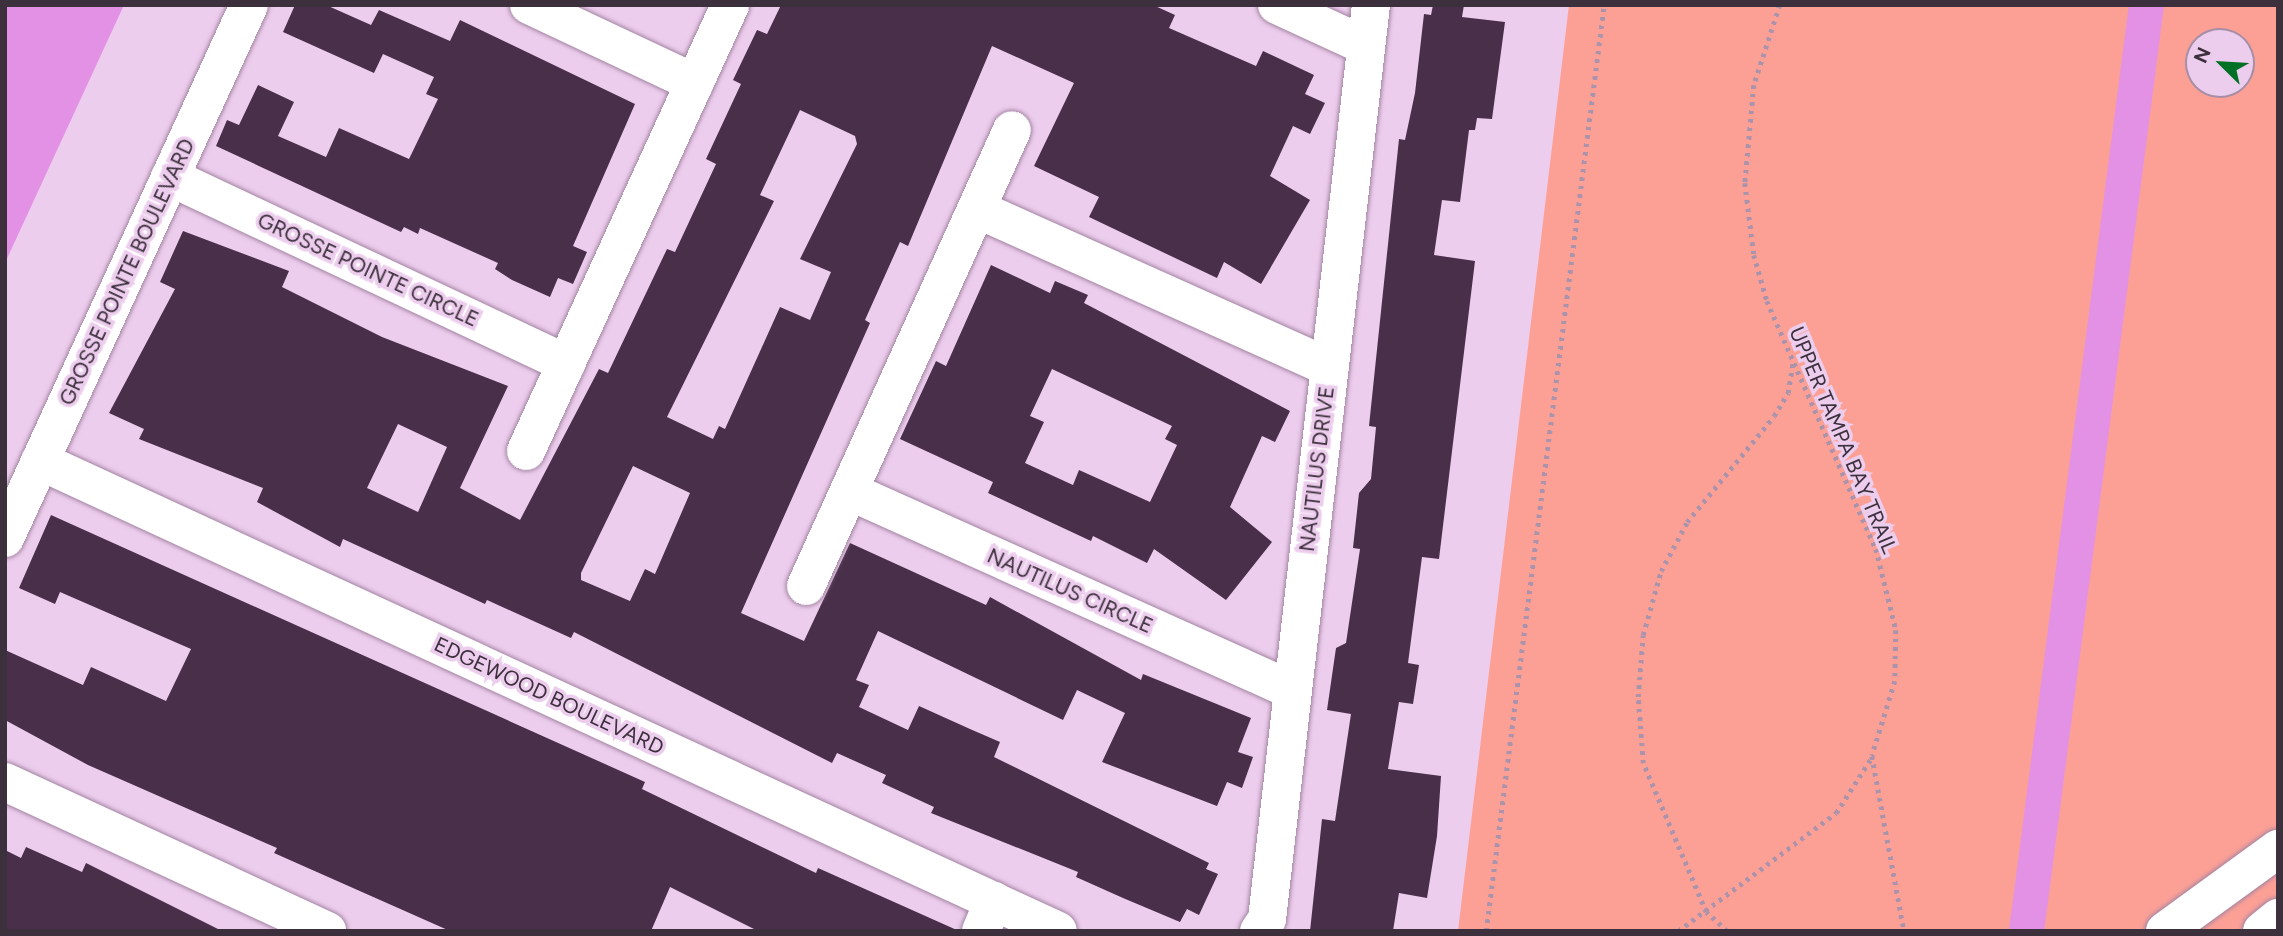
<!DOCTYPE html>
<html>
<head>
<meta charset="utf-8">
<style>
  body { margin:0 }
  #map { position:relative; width:2283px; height:936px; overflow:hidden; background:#edcded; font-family:Figtree,sans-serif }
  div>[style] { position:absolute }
  .green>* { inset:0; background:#fca096 }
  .water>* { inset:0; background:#e391e4 }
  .canal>* { height:35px; margin:-17.5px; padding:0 17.5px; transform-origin:17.5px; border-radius:17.5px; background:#e391e4 }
  .building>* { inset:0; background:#492f49 }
  .path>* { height:4.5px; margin-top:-2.25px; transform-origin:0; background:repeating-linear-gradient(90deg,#ac93ac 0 3.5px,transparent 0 8.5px) }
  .roads { filter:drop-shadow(0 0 2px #a284a2) drop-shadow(0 0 2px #a284a2) }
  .minor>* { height:38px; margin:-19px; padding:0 19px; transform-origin:19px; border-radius:19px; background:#fff }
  span { translate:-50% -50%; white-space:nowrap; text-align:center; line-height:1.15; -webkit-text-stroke:7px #edcded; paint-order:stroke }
  .street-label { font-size:21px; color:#3c303c }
  .frame { position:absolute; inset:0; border:7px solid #3c303c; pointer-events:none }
  .north { position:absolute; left:2185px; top:28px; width:70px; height:70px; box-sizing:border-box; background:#edcded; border:2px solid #a68ea6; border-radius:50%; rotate:294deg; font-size:19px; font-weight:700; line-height:28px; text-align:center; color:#3c303c }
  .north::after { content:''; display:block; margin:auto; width:24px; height:32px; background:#007124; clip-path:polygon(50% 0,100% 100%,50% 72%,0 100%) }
</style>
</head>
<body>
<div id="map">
  <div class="green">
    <div style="clip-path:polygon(evenodd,1569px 5px,2278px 5px,2278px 931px,1458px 931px,1569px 5px,2199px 42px,2241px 42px,2241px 84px,2199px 84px,2199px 42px)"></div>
  </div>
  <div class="water">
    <div style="clip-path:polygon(5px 5px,124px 5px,5px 263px)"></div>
  </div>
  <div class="canal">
    <div style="left:2026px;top:931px;width:934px;rotate:-82.62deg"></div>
  </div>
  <div class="building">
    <div style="clip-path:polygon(295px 5px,326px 5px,371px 25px,379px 10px,450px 41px,460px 20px,635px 104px,573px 246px,587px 252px,573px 284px,558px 278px,550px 297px,512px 280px,495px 269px,498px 263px,420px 228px,418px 234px,404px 227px,401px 232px,216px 146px,227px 120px,239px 125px,258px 85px,294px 102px,278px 136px,326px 157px,339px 128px,409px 159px,438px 99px,426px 94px,434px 77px,383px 54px,374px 73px,283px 32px)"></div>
    <div style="clip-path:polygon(evenodd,781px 5px,1153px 5px,1175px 15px,1169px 28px,1256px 66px,1263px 51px,1314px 75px,1305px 94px,1325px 103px,1310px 134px,1293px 126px,1270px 176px,1310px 200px,1261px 284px,1224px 262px,1217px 278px,1089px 217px,1099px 197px,1034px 166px,1074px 83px,992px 46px,908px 246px,900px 242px,865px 320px,870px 323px,741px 613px,804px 641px,850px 543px,986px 605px,990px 597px,1141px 680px,1143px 674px,1251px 718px,1238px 752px,1253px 757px,1242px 788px,1227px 782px,1217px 806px,1102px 762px,1125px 713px,1077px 690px,1063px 720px,878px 631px,856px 680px,869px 685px,859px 707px,908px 730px,919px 706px,970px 729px,1000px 742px,994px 757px,1209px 863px,1206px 869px,1218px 874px,1199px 915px,1187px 909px,1180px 922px,1123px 898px,1076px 877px,1078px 872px,931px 813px,934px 807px,882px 783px,886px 775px,837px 753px,832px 763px,574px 632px,571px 638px,487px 600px,485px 604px,343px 539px,340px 547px,257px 502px,263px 488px,139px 439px,144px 429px,109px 413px,175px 289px,160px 282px,183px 231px,289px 271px,282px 287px,382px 337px,508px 386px,460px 488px,520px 520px,599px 369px,608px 373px,667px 249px,675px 252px,716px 164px,706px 159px,741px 84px,733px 80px,757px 30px,767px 34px,781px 5px,800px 110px,855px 136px,857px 144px,800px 259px,831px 272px,810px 320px,780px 307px,725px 429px,719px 426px,713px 439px,667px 417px,774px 201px,760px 195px,800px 110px,781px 5px,398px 424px,447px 447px,418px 512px,367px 488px,398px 424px,781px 5px,633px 466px,690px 493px,655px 574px,645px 569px,630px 601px,581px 580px,581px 573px,633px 466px)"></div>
    <div style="clip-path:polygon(1433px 5px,1464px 5px,1462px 17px,1505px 22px,1492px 119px,1477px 118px,1475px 130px,1469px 130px,1460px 202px,1442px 200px,1434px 255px,1475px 261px,1439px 559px,1422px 557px,1408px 663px,1419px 665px,1413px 704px,1399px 702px,1388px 769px,1441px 776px,1437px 836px,1427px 898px,1399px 893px,1393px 931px,1310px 931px,1322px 819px,1335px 821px,1351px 714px,1327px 710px,1336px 648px,1346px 643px,1360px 549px,1353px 548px,1359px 493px,1371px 479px,1376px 427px,1369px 426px,1399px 139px,1405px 140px,1415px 93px,1424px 14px,1431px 15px)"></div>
    <div style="clip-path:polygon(evenodd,991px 265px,1050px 293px,1055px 281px,1088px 295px,1084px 303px,1290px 411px,1275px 442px,1262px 436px,1230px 507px,1272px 542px,1226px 600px,1154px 549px,1147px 563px,1093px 536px,1091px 541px,988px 493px,993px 482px,900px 439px,936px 361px,946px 366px,991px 265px,1052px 369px,1172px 426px,1165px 439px,1177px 445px,1150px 502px,1079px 470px,1073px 485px,1025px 463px,1044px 422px,1030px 416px,1052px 369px)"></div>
    <div style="clip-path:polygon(51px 515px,645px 782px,642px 789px,816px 873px,818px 868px,959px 931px,758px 931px,670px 887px,651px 931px,450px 931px,274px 853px,277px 848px,88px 765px,5px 720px,5px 650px,83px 685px,91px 667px,166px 701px,191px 649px,60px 592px,55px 604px,19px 588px)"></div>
    <div style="clip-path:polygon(26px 847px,82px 872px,86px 863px,222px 931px,5px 931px,5px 850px,21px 858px)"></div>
  </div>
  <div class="path">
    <div style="left:1780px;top:5px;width:84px;rotate:108deg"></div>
    <div style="left:1754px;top:85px;width:98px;rotate:95.2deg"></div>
    <div style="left:1745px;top:183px;width:73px;rotate:82.9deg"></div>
    <div style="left:1754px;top:255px;width:48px;rotate:74.2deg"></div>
    <div style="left:1767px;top:301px;width:271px;rotate:66.3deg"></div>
    <div style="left:1876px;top:549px;width:83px;rotate:76.1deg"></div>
    <div style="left:1896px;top:630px;width:51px;rotate:91.1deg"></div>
    <div style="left:1895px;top:681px;width:78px;rotate:107deg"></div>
    <div style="left:1872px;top:756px;width:178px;rotate:79.6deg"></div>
    <div style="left:1486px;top:931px;width:933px;rotate:-82.74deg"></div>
    <div style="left:1678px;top:931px;width:197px;rotate:-36.8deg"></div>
    <div style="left:1836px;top:813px;width:67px;rotate:-57.3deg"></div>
    <div style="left:1727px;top:931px;width:28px;rotate:-138deg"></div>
    <div style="left:1706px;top:912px;width:162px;rotate:-112.9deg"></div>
    <div style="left:1643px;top:763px;width:66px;rotate:-94.3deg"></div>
    <div style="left:1638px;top:697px;width:62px;rotate:-85.4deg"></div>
    <div style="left:1643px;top:635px;width:66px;rotate:-74.3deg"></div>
    <div style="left:1661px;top:571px;width:55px;rotate:-62deg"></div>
    <div style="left:1687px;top:522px;width:137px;rotate:-50.6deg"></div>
    <div style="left:1774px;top:416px;width:27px;rotate:-59deg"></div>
    <div style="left:1788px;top:393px;width:31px;rotate:-81deg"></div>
  </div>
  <div class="roads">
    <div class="minor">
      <div style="left:529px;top:5px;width:183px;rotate:25.2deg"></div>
      <div style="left:1277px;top:5px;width:98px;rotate:24.7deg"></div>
      <div style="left:170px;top:177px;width:438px;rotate:25.2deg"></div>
      <div style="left:977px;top:209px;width:385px;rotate:24.2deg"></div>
      <div style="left:526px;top:451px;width:490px;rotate:-65.4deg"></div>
      <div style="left:40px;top:461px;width:1121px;rotate:24.78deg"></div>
      <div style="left:849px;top:491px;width:485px;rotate:24.2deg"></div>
      <div style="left:5px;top:538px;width:586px;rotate:-65.4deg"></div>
      <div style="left:806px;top:586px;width:500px;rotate:-65.69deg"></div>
      <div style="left:5px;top:782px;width:355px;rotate:24.8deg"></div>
      <div style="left:981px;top:931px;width:33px;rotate:-67deg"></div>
      <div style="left:1259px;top:931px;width:14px;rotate:-56deg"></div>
      <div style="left:1267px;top:919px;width:920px;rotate:-83.51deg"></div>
      <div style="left:2165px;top:931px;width:140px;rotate:-36deg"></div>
      <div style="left:2262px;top:931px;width:21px;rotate:-39deg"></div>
    </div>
  </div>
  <div class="street-label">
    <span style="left:368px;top:270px;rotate:25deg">GROSSE POINTE CIRCLE</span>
    <span style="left:127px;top:272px;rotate:-65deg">GROSSE POINTE BOULEVARD</span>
    <span style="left:1843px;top:440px;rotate:67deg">UPPER TAMPA BAY TRAIL</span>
    <span style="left:1317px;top:469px;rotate:-83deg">NAUTILUS DRIVE</span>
    <span style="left:1070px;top:591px;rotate:24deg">NAUTILUS CIRCLE</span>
    <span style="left:549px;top:696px;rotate:25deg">EDGEWOOD BOULEVARD</span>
  </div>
  <div class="frame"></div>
  <div class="north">N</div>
</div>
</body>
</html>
